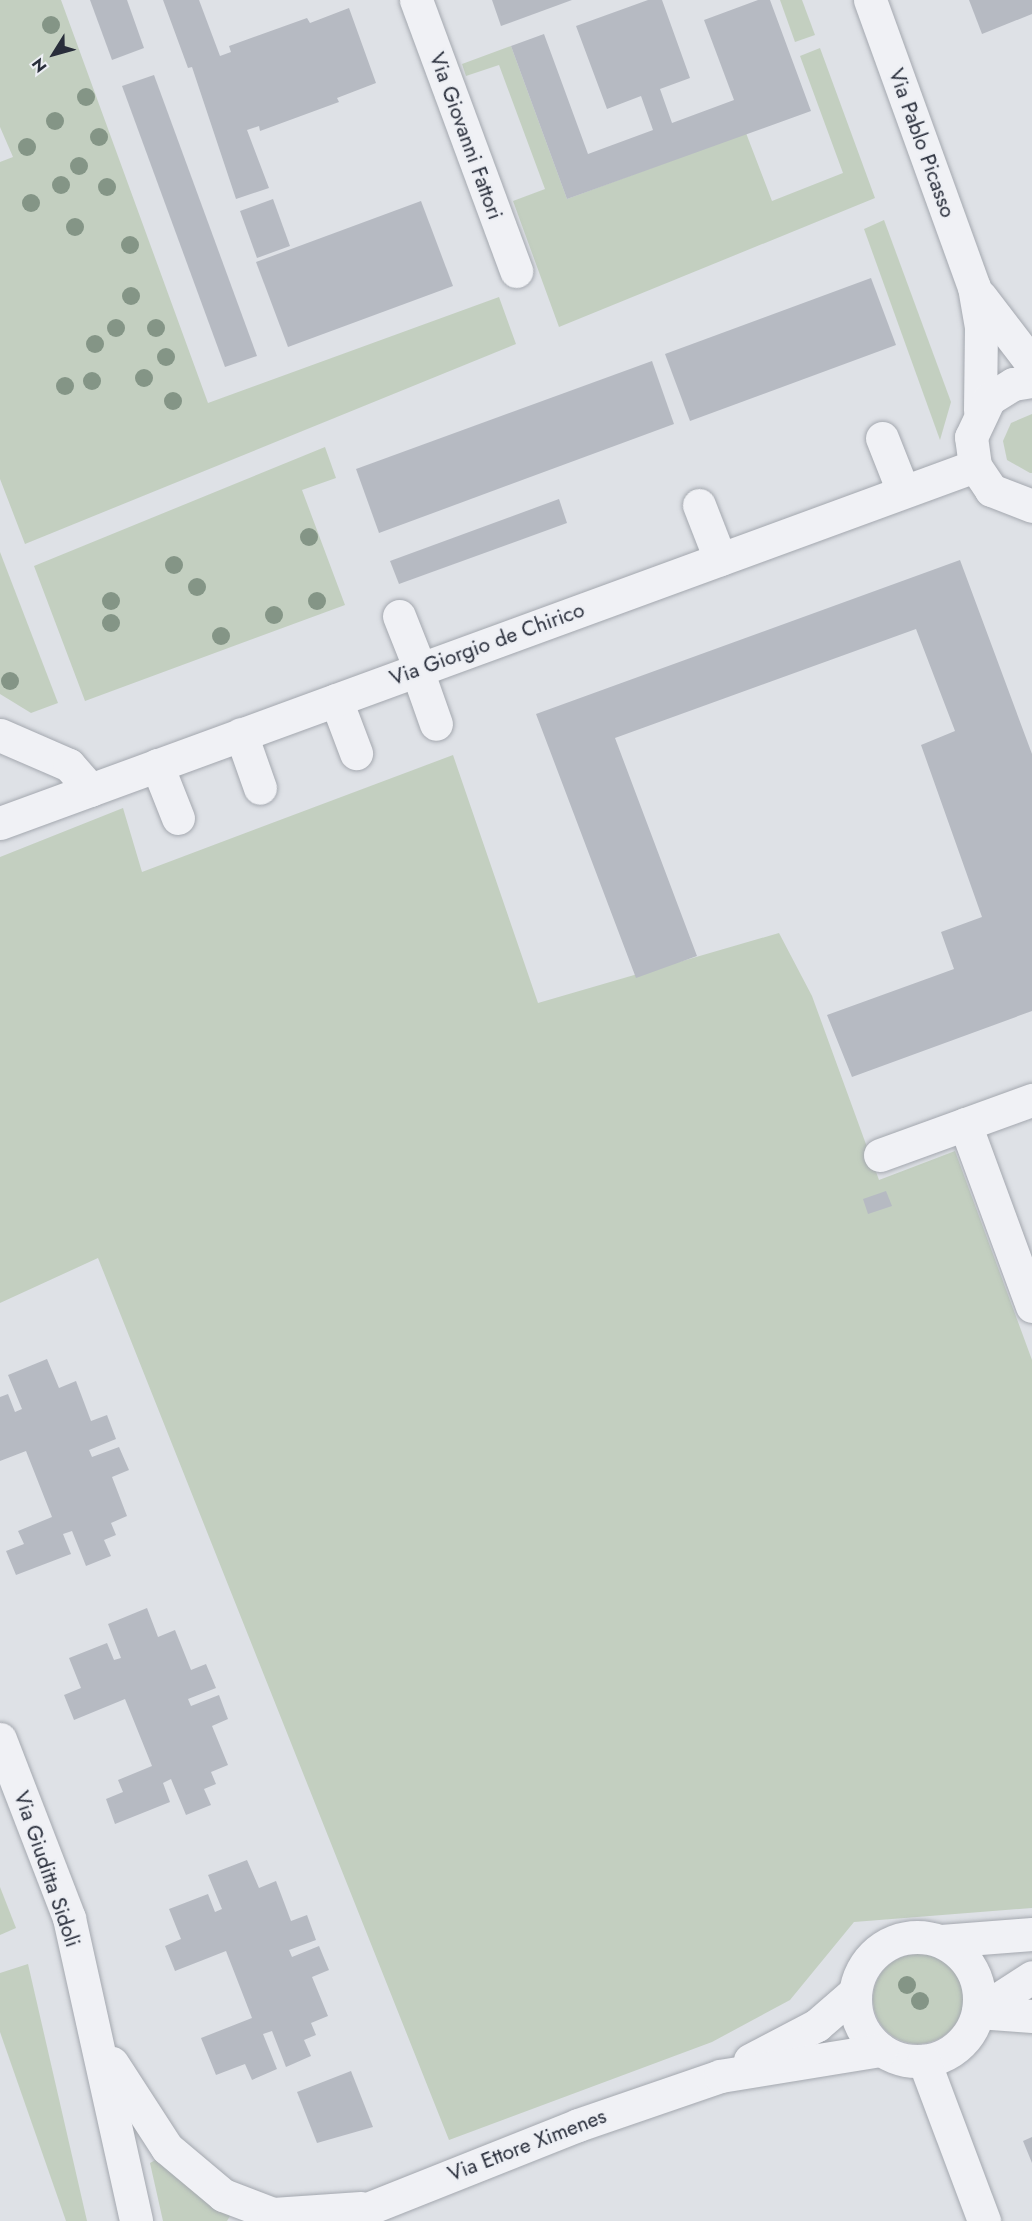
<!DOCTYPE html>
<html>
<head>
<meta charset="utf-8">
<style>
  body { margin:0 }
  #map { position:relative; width:1032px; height:2221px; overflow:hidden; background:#dee1e6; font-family:Jost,sans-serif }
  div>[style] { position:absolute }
  .green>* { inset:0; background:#c3cfc0 }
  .round { border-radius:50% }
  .building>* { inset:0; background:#b6bac2 }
  .roads { filter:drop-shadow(0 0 2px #a4a8af) drop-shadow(0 0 2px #a4a8af) }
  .minor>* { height:33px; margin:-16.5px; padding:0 16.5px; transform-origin:16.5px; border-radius:16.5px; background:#f0f1f5 }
  .minor>.ring { margin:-16.5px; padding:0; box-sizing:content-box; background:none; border:33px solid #f0f1f5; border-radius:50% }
  .trees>* { width:18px; height:18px; margin:-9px; border-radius:50%; background:#849586 }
  span { translate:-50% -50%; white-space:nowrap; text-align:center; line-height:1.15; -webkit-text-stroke:4.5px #edeff4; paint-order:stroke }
  .street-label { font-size:21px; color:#292e3b }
  .north { position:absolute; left:24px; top:24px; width:60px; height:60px; -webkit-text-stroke:4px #edeff4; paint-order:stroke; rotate:233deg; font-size:16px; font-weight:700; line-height:24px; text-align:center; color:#292e3b }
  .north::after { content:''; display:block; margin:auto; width:21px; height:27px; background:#292e3b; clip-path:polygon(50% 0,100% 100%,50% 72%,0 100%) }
</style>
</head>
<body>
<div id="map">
  <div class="green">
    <div style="clip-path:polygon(0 0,61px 0,208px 403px,499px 297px,516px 344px,25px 544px,0 479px,0 162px,13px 157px,0 127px)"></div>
    <div style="clip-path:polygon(780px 0,802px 0,815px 35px,795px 42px)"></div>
    <div style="clip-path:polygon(511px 46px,567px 199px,746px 133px,772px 201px,843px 173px,800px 56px,820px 48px,875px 198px,559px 327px,513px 201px,545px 189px,499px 65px,466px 76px,462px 64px)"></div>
    <div style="clip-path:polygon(884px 220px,951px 402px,940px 440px,864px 229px)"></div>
    <div style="clip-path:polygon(1032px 414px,1032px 473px,1030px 473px,1007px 460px,1003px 441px,1011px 423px)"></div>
    <div style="clip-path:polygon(325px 447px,336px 478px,302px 490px,345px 605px,85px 701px,34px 566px)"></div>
    <div style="clip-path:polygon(0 552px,58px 703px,31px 713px,0 694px)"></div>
    <div style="clip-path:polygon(453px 755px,538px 1003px,779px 933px,812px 996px,879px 1180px,955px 1151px,1032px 1360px,1032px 1908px,854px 1922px,790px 2000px,712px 2042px,449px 2140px,98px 1258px,0 1303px,0 857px,123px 808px,142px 872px)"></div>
    <div style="clip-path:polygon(0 1887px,16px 1928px,0 1935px)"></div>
    <div class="round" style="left:873px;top:1954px;width:90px;height:90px"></div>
    <div style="clip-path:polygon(28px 1964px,87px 2221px,66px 2221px,0 2032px,0 1973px)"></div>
    <div style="clip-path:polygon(157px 2159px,230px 2216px,227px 2221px,163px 2221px,150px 2163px)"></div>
  </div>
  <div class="building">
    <div style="clip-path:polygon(90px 0,127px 0,144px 48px,112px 60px)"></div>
    <div style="clip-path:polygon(163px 0,199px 0,220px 56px,231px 52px,229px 46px,307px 18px,310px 23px,349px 8px,376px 83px,337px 98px,339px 102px,260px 131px,259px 126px,247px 130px,269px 188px,236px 199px,192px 67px,188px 68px)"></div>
    <div style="clip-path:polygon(492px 0,572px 0,501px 26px)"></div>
    <div style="clip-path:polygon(648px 0,662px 0,690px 78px,660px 89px,672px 123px,734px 100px,704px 20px,758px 0,770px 0,811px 111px,567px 199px,511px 46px,544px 34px,588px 154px,653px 130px,641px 96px,607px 109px,576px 26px)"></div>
    <div style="clip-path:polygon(969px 0,1032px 0,1032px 14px,982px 34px)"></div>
    <div style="clip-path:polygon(154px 75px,257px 356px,225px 367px,122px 86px)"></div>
    <div style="clip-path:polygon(273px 199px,290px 246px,257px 258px,240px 211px)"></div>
    <div style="clip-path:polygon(421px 201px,453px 286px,288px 347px,256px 262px)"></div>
    <div style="clip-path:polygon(871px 278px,896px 345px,690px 421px,665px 354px)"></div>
    <div style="clip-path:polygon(652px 361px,674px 424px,379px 533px,356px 469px)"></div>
    <div style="clip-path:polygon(559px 499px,567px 523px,399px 584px,390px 561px)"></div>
    <div style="clip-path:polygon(960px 560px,1032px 754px,1032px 1011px,852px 1077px,827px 1015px,954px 969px,941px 932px,982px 917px,921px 745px,955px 731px,916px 629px,615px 738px,697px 956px,636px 978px,536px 714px)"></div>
    <div style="clip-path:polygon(886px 1191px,892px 1206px,868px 1214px,863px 1199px)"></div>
    <div style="clip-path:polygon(47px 1359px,59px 1388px,76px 1381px,91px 1421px,107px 1415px,116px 1439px,89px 1450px,92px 1457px,119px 1447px,129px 1470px,112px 1477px,127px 1516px,111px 1523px,116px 1535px,104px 1540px,111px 1556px,86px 1566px,72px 1531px,63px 1534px,71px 1554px,16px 1575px,6px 1551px,24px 1544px,18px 1531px,52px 1517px,26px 1451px,0 1461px,0 1397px,8px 1394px,15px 1412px,22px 1409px,8px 1375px)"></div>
    <div style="clip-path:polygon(147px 1608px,158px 1637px,175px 1630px,191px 1670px,206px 1664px,216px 1688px,188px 1699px,191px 1706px,219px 1695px,228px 1719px,212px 1726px,228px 1765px,211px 1772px,216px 1784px,204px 1789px,211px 1805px,186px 1815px,171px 1779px,163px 1783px,170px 1802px,115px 1824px,106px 1799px,123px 1792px,118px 1780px,152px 1766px,125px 1699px,74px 1720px,64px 1695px,81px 1688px,69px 1658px,107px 1643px,114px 1660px,121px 1658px,108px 1624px)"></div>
    <div style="clip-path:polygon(247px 1860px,259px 1888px,276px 1881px,291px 1921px,307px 1915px,316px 1940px,289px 1950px,292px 1957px,319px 1946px,329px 1970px,312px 1977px,328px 2016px,311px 2023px,316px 2035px,304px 2040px,311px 2056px,286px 2067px,272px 2031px,263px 2034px,277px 2069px,252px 2080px,245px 2064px,216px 2075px,201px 2038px,252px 2018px,226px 1951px,175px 1971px,165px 1946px,181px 1939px,169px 1909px,208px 1894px,215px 1912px,222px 1909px,208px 1875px)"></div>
    <div style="clip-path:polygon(351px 2071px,373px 2127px,317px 2143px,297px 2092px)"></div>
    <div style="clip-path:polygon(1032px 2137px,1032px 2163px,1023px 2141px)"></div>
  </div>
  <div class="roads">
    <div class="minor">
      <div style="left:416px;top:0;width:289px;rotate:69.7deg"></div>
      <div style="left:870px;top:0;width:305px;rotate:70.1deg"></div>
      <div style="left:974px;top:287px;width:41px;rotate:80.1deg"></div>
      <div style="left:981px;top:327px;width:83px;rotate:90.7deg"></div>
      <div style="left:980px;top:296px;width:86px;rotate:52.6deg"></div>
      <div style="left:1032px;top:381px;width:19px;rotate:171deg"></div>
      <div style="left:1013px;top:384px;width:28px;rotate:148deg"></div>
      <div style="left:989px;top:399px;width:42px;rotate:115.3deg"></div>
      <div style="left:971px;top:437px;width:29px;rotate:82deg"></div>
      <div style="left:975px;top:466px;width:29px;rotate:56deg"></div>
      <div style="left:991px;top:490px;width:44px;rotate:21.3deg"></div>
      <div style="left:882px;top:438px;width:57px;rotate:68.4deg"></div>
      <div style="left:699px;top:505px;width:58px;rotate:68.7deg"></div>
      <div style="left:399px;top:616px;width:57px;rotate:68.4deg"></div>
      <div style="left:417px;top:670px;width:57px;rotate:70.6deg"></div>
      <div style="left:336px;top:700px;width:57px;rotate:69.3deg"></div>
      <div style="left:241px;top:734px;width:57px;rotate:70.6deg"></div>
      <div style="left:0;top:735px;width:75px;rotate:23.5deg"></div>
      <div style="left:69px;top:765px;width:33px;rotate:49deg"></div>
      <div style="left:157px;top:765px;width:57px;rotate:68.4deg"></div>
      <div style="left:0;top:823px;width:1038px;rotate:-20.11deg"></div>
      <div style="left:965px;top:1124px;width:194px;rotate:69.8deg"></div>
      <div style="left:880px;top:1155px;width:162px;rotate:-19.9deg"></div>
      <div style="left:0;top:1739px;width:192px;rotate:68.9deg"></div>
      <div style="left:69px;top:1918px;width:310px;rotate:77.5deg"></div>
      <div class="ring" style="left:855px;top:1937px;width:91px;height:91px"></div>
      <div style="left:941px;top:1941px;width:91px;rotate:-4.4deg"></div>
      <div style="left:978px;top:2012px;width:64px;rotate:-32.9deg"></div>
      <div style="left:978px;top:2012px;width:54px;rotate:4.2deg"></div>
      <div style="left:750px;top:2060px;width:76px;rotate:-27.6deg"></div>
      <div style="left:817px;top:2025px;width:50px;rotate:-41deg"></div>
      <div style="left:924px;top:2061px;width:171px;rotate:69.4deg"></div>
      <div style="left:112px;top:2063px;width:101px;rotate:57.1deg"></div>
      <div style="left:167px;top:2148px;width:73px;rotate:40deg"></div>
      <div style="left:223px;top:2195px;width:53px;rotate:20.8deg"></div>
      <div style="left:273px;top:2214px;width:88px;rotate:-3.9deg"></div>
      <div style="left:337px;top:2221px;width:259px;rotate:-21.7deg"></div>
      <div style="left:578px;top:2125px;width:150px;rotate:-19deg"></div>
      <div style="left:720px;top:2076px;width:163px;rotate:-9.2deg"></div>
    </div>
  </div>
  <div class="trees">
    <div style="left:51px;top:25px"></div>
    <div style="left:86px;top:97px"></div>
    <div style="left:55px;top:121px"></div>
    <div style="left:99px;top:137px"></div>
    <div style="left:27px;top:147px"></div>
    <div style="left:79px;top:166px"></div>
    <div style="left:61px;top:185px"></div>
    <div style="left:107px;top:187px"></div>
    <div style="left:31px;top:203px"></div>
    <div style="left:75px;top:227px"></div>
    <div style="left:130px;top:245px"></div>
    <div style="left:131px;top:296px"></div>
    <div style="left:116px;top:328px"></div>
    <div style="left:156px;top:328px"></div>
    <div style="left:95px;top:344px"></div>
    <div style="left:166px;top:357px"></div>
    <div style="left:144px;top:378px"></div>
    <div style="left:92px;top:381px"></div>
    <div style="left:65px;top:386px"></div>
    <div style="left:173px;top:401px"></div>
    <div style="left:309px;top:537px"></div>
    <div style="left:174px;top:565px"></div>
    <div style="left:197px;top:587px"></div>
    <div style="left:111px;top:601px"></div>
    <div style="left:317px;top:601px"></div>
    <div style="left:274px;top:615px"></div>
    <div style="left:111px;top:623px"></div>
    <div style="left:221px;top:636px"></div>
    <div style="left:10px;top:681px"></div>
    <div style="left:907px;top:1985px"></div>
    <div style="left:920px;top:2001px"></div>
  </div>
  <div class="street-label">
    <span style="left:466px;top:136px;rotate:70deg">Via Giovanni Fattori</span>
    <span style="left:922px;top:143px;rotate:70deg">Via Pablo Picasso</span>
    <span style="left:487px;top:644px;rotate:-20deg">Via Giorgio de Chirico</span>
    <span style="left:47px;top:1869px;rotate:71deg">Via Giuditta Sidoli</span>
    <span style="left:527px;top:2145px;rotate:-21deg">Via Ettore Ximenes</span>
  </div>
  <div class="north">N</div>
</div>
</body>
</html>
